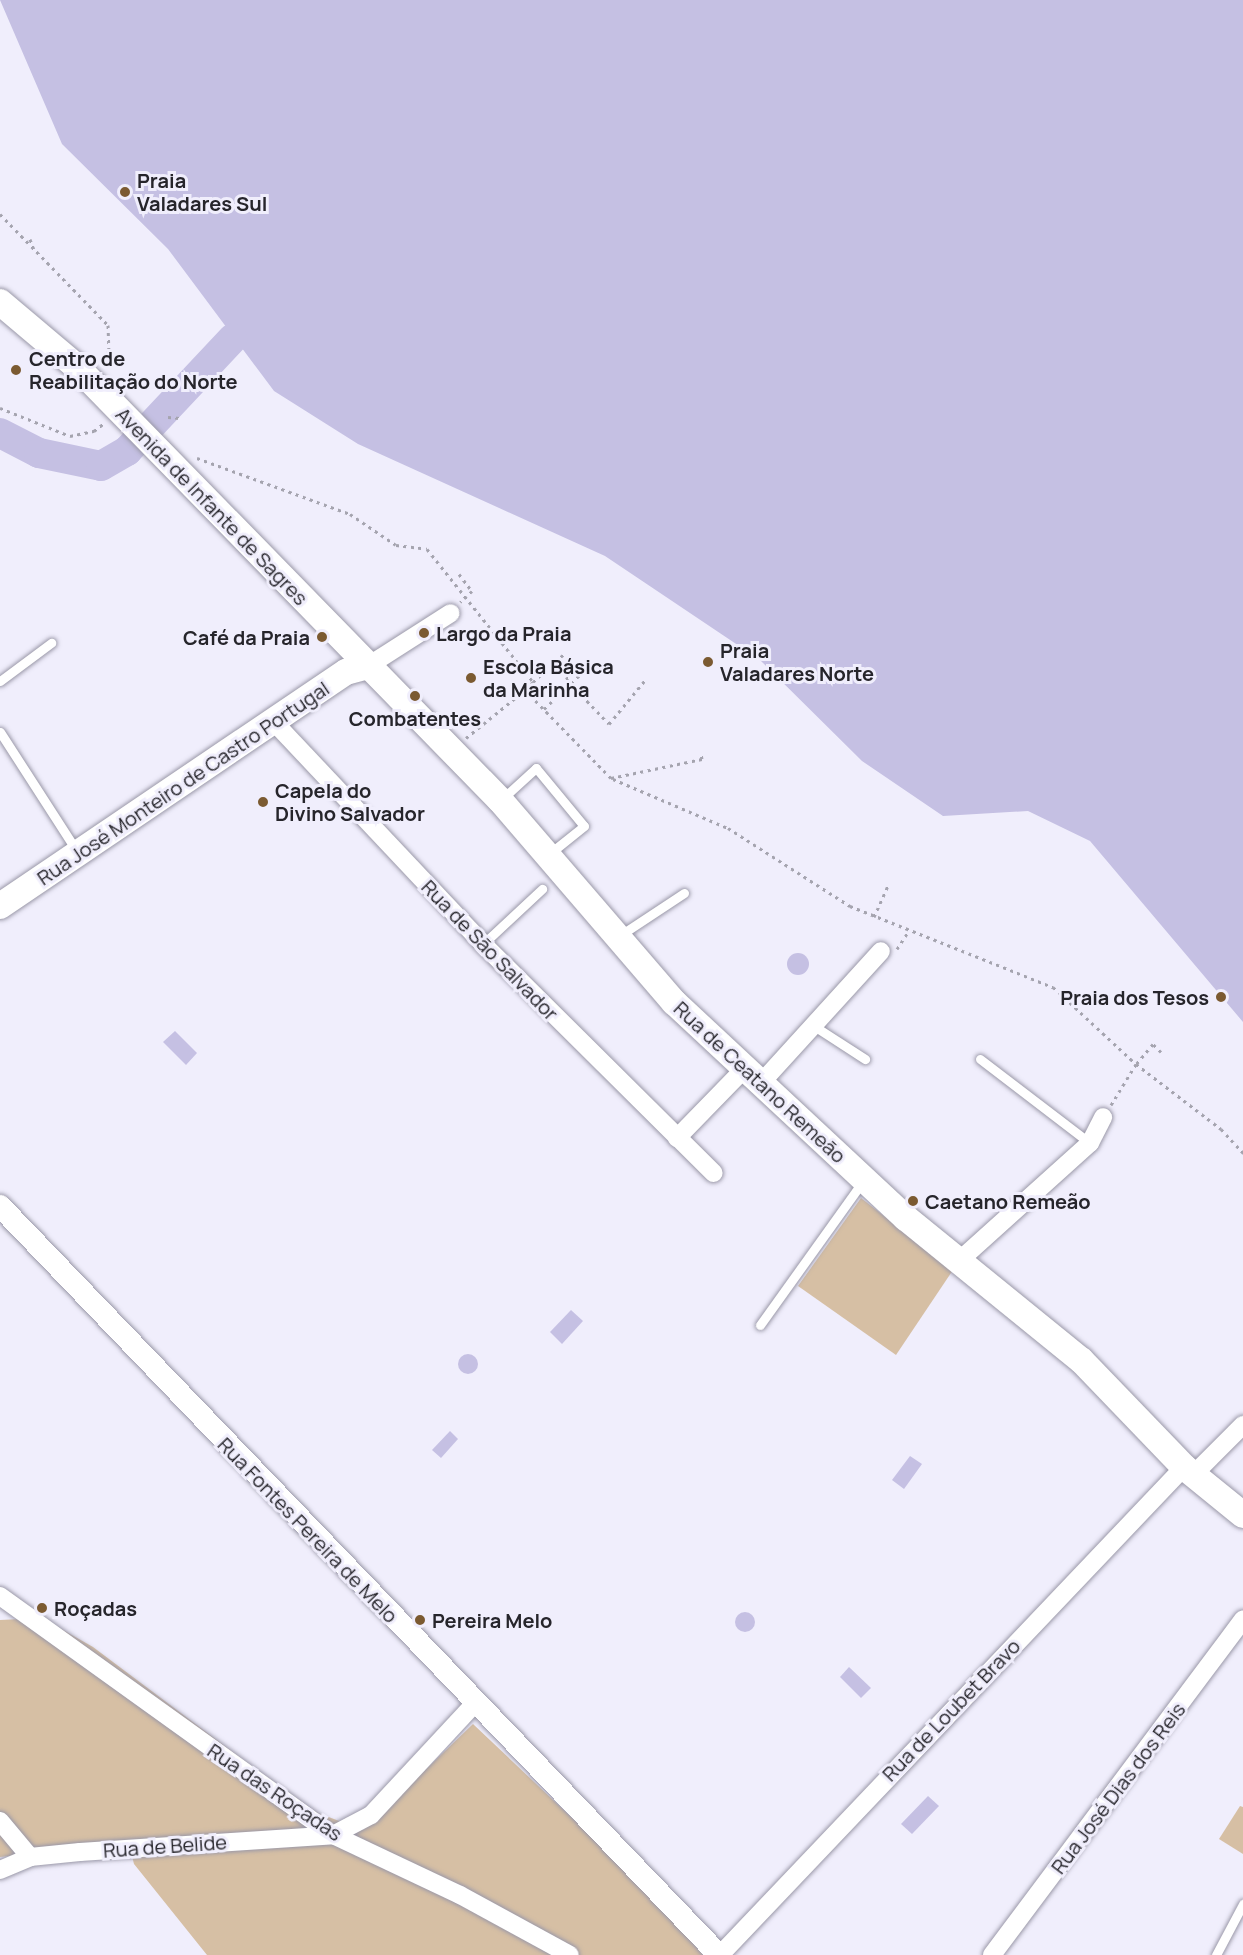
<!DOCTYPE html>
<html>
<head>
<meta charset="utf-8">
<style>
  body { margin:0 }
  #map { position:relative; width:1243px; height:1955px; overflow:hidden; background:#f0eefc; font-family:Manrope,sans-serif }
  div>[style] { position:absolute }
  .green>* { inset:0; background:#d6bfa4 }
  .water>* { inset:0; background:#c5c0e3 }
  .round { border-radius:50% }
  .river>* { height:30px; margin:-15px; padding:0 15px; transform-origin:15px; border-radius:15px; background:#c5c0e3 }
  .path>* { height:3px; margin-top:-1.5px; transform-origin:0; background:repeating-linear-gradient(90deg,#a5a4af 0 3px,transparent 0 7.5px) }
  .roads { filter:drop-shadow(0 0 2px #9a98a8) drop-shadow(0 0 2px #9a98a8) }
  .service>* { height:9px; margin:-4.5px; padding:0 4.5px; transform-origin:4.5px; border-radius:4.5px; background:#fff }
  .minor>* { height:18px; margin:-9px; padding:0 9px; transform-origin:9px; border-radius:9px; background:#fff }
  .tertiary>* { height:22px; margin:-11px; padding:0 11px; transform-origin:11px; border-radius:11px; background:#fff }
  .secondary>* { height:26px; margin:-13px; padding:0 13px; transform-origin:13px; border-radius:13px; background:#fff }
  .dots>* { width:16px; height:16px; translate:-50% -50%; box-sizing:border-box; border:3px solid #f0eefc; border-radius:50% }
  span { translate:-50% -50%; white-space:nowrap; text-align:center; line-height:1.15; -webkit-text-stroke:6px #f0eefc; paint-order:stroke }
  .poi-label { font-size:20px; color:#26252b; font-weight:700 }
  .left { translate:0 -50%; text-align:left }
  .right { translate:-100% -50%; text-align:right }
  .street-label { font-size:20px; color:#26252b }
</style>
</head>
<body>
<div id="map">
  <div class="green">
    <div style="clip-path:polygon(861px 1198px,953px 1270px,896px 1355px,798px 1286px)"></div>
    <div style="clip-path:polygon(42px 1618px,93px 1647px,310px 1810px,363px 1830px,473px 1724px,630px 1873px,703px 1955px,207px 1955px,134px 1864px,129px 1844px,0 1857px,0 1620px)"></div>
    <div style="clip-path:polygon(1240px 1806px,1243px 1807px,1243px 1854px,1219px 1839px)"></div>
  </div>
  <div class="water">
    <div style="clip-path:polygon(0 0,1243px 0,1243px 1022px,1090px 841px,1028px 811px,943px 816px,862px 761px,760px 660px,605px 556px,358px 444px,274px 391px,168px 249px,62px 144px)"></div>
    <div class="round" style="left:787px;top:953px;width:22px;height:22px"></div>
    <div style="clip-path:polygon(175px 1031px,197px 1053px,186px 1065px,163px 1042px)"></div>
    <div style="clip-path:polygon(571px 1310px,583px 1321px,562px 1344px,550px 1332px)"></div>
    <div class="round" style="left:458px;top:1354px;width:20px;height:20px"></div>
    <div style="clip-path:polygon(450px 1431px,458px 1439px,441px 1458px,432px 1450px)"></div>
    <div style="clip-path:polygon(910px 1456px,922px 1464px,904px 1489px,892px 1480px)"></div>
    <div class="round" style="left:735px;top:1612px;width:20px;height:20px"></div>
    <div style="clip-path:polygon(849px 1667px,871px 1688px,861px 1698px,840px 1677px)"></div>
    <div style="clip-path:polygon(928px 1796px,939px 1806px,912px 1834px,901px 1824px)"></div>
  </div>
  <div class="river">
    <div style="left:0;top:433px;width:44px;rotate:27.1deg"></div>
    <div style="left:39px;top:453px;width:63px;rotate:11.8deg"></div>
    <div style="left:101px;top:466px;width:30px;rotate:-30deg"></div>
    <div style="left:127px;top:451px;width:154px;rotate:-46.8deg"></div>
  </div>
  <div class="path">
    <div style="left:0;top:214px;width:155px;rotate:45.8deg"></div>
    <div style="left:108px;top:325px;width:25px;rotate:88deg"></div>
    <div style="left:109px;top:350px;width:16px;rotate:120deg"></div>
    <div style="left:30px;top:239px;width:12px;rotate:70deg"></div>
    <div style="left:0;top:408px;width:75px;rotate:21.8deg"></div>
    <div style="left:70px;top:436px;width:25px;rotate:-12deg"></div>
    <div style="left:94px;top:431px;width:11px;rotate:-38deg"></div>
    <div style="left:168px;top:417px;width:12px;rotate:5deg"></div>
    <div style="left:197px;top:458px;width:163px;rotate:20.1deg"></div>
    <div style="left:350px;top:514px;width:55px;rotate:34deg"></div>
    <div style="left:396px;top:545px;width:31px;rotate:7deg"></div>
    <div style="left:427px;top:549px;width:170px;rotate:51.4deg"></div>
    <div style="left:533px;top:682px;width:11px;rotate:135deg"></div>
    <div style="left:525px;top:690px;width:123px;rotate:45.7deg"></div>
    <div style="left:611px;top:778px;width:93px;rotate:-11.8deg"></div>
    <div style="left:702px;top:759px;width:5px;rotate:-101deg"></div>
    <div style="left:459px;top:574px;width:21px;rotate:53deg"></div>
    <div style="left:472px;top:591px;width:16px;rotate:137deg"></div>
    <div style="left:574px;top:673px;width:10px;rotate:143deg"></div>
    <div style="left:566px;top:679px;width:62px;rotate:46.3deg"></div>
    <div style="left:609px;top:724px;width:58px;rotate:-50.6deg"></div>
    <div style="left:533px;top:682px;width:42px;rotate:-42.1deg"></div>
    <div style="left:544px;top:709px;width:52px;rotate:-43.5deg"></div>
    <div style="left:466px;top:738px;width:76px;rotate:-39.1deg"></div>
    <div style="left:613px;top:779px;width:125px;rotate:23.1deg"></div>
    <div style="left:728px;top:828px;width:145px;rotate:32.6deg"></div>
    <div style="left:850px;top:906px;width:219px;rotate:21.8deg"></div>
    <div style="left:1053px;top:987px;width:113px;rotate:42.9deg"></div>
    <div style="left:1136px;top:1064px;width:48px;rotate:121.4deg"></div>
    <div style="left:874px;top:917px;width:34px;rotate:-66deg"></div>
    <div style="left:897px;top:949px;width:20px;rotate:-57deg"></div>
    <div style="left:1161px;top:1052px;width:11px;rotate:-135deg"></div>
    <div style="left:1153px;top:1044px;width:26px;rotate:130deg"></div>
    <div style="left:1136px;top:1064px;width:107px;rotate:37.4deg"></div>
    <div style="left:1221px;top:1129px;width:33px;rotate:47deg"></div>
  </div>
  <div class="roads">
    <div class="service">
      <div style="left:0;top:681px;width:64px;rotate:-36.7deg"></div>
      <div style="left:0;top:732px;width:144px;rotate:57.2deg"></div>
      <div style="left:502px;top:799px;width:46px;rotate:-42.4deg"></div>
      <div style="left:536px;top:768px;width:75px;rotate:50.4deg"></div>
      <div style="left:584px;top:826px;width:45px;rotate:141.3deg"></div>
      <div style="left:619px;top:936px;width:78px;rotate:-33.5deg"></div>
      <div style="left:483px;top:944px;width:81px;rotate:-43deg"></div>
      <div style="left:814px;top:1026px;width:61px;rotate:32.9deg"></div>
      <div style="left:980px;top:1059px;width:138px;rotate:37.4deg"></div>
      <div style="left:760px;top:1325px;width:177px;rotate:-54.4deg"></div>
      <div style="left:1216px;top:1955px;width:58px;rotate:-62.1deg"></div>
    </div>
    <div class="minor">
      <div style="left:368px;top:666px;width:98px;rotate:-32.6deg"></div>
      <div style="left:273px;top:721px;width:306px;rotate:46.7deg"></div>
      <div style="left:483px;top:944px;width:325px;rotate:44.8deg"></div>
      <div style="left:761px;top:1083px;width:178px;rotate:-47.7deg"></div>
      <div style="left:677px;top:1138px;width:98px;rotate:-45.8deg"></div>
      <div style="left:960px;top:1260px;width:175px;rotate:-42deg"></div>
      <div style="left:1090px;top:1143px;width:29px;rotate:-63deg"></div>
      <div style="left:1193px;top:1475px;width:71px;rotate:-45deg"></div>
      <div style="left:0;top:1596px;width:410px;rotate:35.7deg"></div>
      <div style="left:333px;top:1835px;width:140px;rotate:25.3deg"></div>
      <div style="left:460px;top:1895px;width:125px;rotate:28.6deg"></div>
      <div style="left:0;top:1821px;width:47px;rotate:50.2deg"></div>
      <div style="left:0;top:1870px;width:33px;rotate:-23deg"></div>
      <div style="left:30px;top:1857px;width:50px;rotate:-5.7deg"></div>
      <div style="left:80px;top:1852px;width:254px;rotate:-3.8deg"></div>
      <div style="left:333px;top:1835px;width:43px;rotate:-27.8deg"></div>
      <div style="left:371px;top:1815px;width:151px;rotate:-47.1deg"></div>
      <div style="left:720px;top:1955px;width:673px;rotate:-46.44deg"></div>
      <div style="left:992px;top:1955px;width:419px;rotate:-53.2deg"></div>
    </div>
    <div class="tertiary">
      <div style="left:0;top:1206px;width:1038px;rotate:46.17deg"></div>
    </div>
    <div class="secondary">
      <div style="left:0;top:302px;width:102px;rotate:40.2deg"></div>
      <div style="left:78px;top:368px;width:604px;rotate:45.67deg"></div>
      <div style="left:500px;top:800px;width:267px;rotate:49.3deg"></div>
      <div style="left:674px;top:1002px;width:317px;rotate:43deg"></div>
      <div style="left:906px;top:1218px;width:225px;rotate:39.1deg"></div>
      <div style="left:1081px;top:1360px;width:149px;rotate:46.1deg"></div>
      <div style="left:1184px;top:1467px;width:76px;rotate:39.1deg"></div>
      <div style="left:0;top:906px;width:418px;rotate:-34.1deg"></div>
      <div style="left:346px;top:672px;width:23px;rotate:-15deg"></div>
    </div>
  </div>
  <div class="dots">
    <div style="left:125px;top:192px;background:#7b5a31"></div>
    <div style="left:16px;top:370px;background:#7b5a31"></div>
    <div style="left:424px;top:633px;background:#7b5a31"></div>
    <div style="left:322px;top:637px;background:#7b5a31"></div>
    <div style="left:708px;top:662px;background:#7b5a31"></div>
    <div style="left:471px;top:678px;background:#7b5a31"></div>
    <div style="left:415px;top:696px;background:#7b5a31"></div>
    <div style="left:263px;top:802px;background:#7b5a31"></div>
    <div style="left:1221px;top:997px;background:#7b5a31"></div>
    <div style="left:913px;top:1201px;background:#7b5a31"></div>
    <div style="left:42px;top:1608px;background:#7b5a31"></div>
    <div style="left:420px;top:1620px;background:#7b5a31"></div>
  </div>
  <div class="poi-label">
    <span class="left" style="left:137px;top:192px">Praia<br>Valadares Sul</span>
    <span class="left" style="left:29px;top:370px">Centro de<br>Reabilitação do Norte</span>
    <span class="left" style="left:436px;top:633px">Largo da Praia</span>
    <span class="right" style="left:310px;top:637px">Café da Praia</span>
    <span class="left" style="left:720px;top:662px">Praia<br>Valadares Norte</span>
    <span class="left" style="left:483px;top:678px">Escola Básica<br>da Marinha</span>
    <span style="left:415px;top:718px">Combatentes</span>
    <span class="left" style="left:275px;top:802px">Capela do<br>Divino Salvador</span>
    <span class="right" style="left:1209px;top:997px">Praia dos Tesos</span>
    <span class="left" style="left:925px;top:1201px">Caetano Remeão</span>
    <span class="left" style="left:54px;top:1608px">Roçadas</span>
    <span class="left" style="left:432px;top:1620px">Pereira Melo</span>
  </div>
  <div class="street-label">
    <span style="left:212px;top:506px;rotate:46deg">Avenida de Infante de Sagres</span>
    <span style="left:183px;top:783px;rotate:-34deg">Rua José Monteiro de Castro Portugal</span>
    <span style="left:490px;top:950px;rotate:46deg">Rua de São Salvador</span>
    <span style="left:760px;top:1082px;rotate:43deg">Rua de Ceatano Remeão</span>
    <span style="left:308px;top:1530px;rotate:46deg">Rua Fontes Pereira de Melo</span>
    <span style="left:951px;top:1710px;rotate:-46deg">Rua de Loubet Bravo</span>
    <span style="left:1118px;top:1788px;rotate:-53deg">Rua José Dias dos Reis</span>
    <span style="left:275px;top:1792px;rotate:34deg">Rua das Roçadas</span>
    <span style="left:165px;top:1846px;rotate:-4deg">Rua de Belide</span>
  </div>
</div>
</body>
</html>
